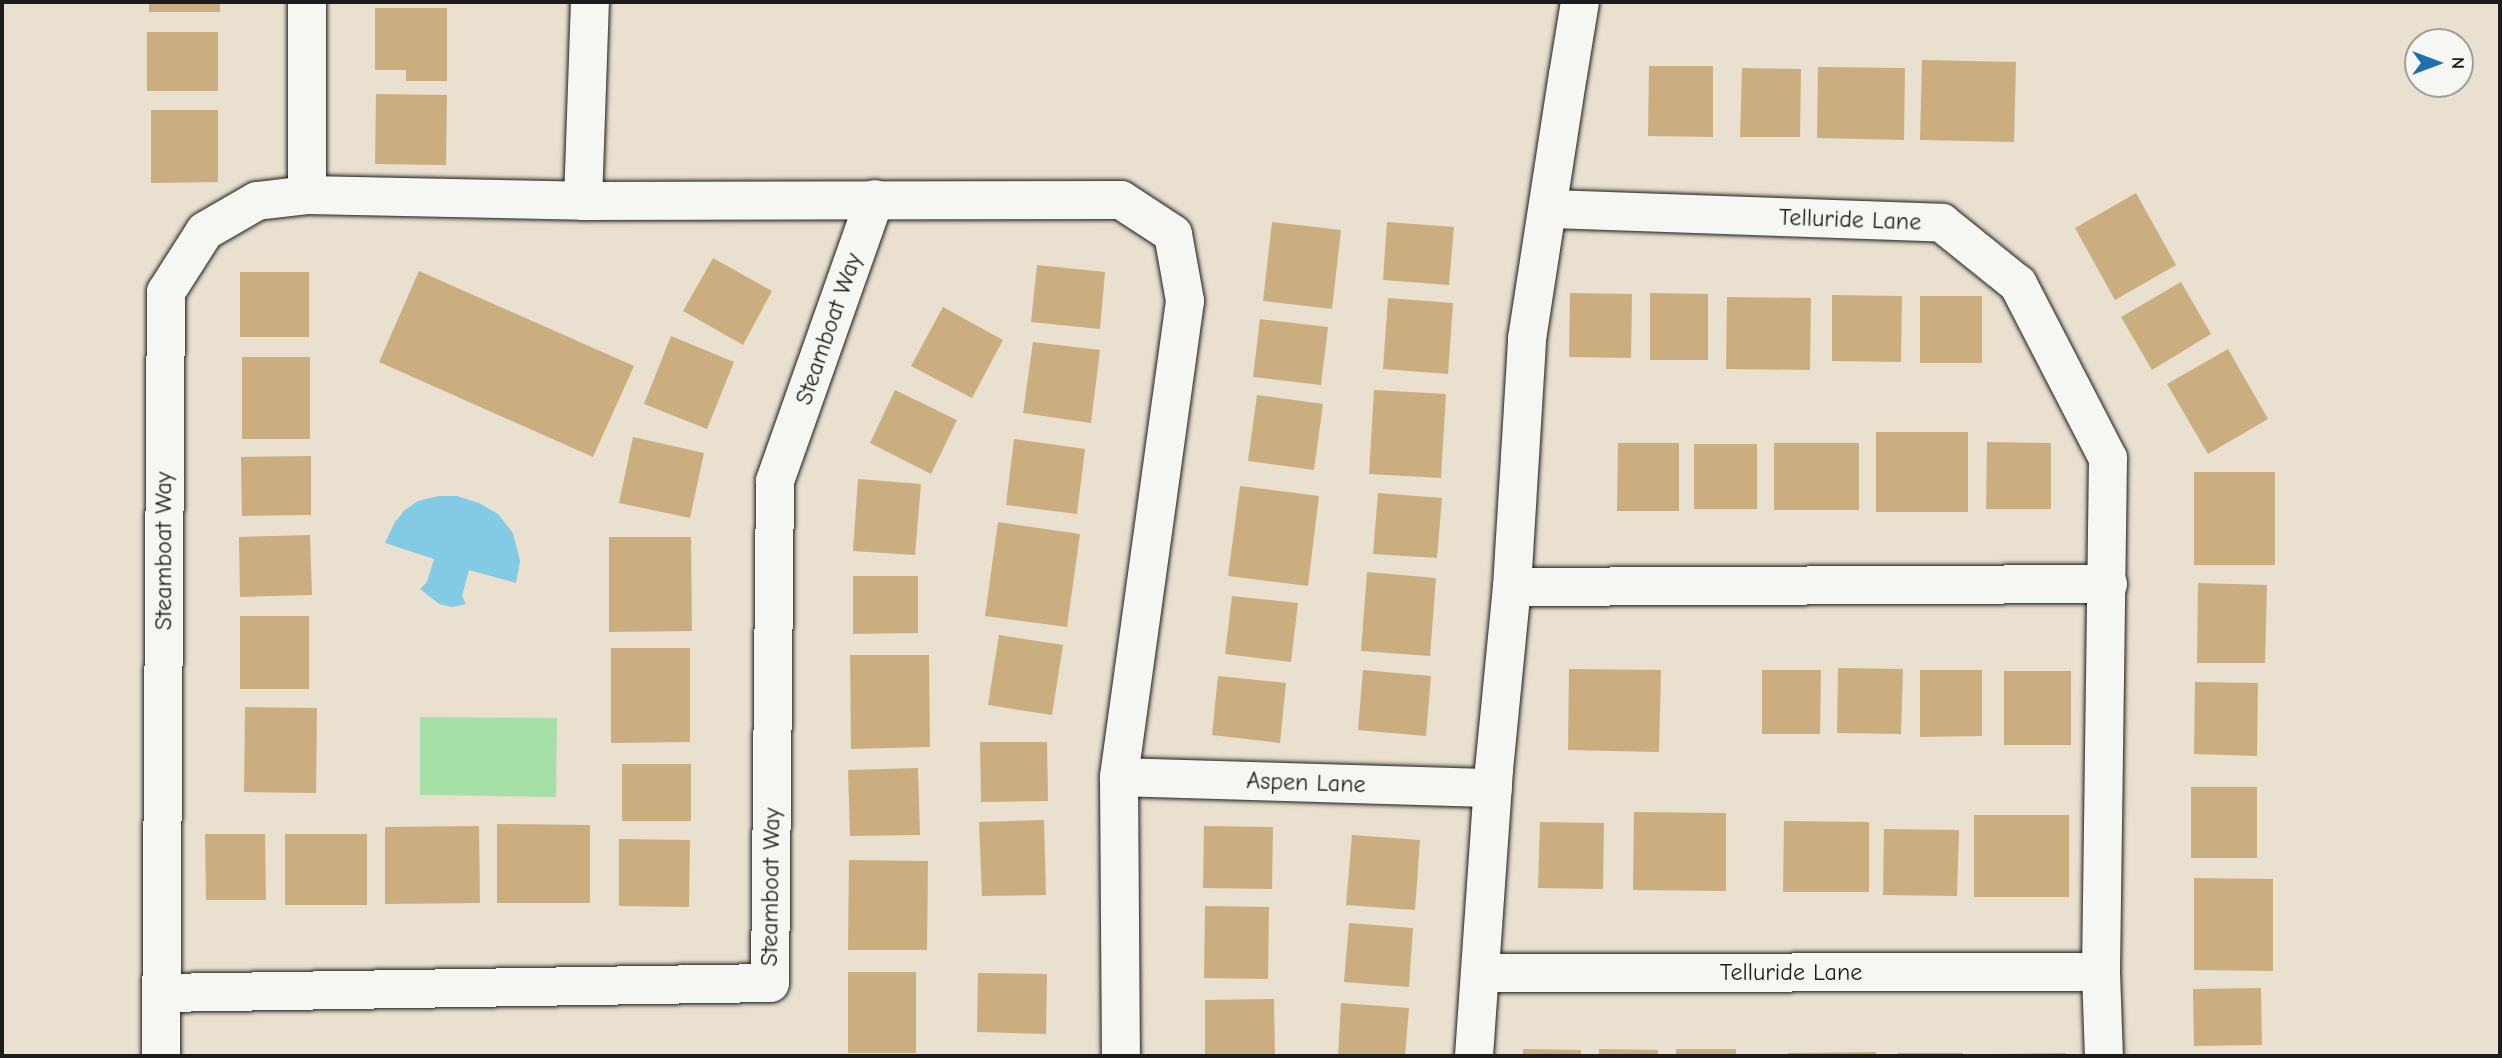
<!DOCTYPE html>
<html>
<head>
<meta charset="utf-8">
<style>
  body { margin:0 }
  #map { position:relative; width:2502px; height:1058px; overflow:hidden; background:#e9e0d0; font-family:"Comic Neue",sans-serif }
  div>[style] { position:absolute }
  .green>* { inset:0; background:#a6e0a6 }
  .water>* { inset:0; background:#83cbe4 }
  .building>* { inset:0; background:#cbae80 }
  .roads { filter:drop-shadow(0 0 2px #1c1c1c) drop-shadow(0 0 2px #1c1c1c) }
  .minor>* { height:38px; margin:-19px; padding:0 19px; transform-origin:19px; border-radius:19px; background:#f6f6f2 }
  .tertiary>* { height:38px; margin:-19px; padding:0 19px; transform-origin:19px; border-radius:19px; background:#f6f6f2 }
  span { translate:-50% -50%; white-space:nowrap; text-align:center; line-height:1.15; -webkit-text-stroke:6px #f6f6f2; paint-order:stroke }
  .street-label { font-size:24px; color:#1c1c1c }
  .frame { position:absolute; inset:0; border:4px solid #1c1c1c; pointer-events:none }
  .north { position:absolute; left:2404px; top:28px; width:70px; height:70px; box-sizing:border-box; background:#f6f6f2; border:2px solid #9f9f9c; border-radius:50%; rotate:90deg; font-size:19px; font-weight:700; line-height:28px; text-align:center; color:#1c1c1c }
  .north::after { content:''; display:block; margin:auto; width:24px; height:32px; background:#1f6fb2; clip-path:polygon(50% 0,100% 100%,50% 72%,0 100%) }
</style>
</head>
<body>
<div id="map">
  <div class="green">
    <div style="clip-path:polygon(420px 717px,557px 718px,556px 797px,420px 795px)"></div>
  </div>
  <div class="water">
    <div style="clip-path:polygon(439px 496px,457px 496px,479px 503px,498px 514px,513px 533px,520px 561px,516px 583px,469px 570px,462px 596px,466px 604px,452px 607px,439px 604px,420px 589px,427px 582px,434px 559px,385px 543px,395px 522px,405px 510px,418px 501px)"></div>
  </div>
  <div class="building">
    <div style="clip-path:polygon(149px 2px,220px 2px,220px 12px,149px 12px)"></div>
    <div style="clip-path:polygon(375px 8px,447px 8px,447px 81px,406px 81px,406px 70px,375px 70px)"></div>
    <div style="clip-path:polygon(147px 32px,218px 32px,218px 91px,147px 91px)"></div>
    <div style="clip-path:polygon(1922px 60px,2016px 62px,2014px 142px,1920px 140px)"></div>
    <div style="clip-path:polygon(1649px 66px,1713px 66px,1713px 137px,1648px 136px)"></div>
    <div style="clip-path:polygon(1818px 67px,1905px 68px,1904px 140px,1817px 138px)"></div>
    <div style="clip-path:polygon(1742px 68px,1801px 69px,1800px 137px,1740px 137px)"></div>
    <div style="clip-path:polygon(376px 94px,447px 95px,446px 165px,375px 164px)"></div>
    <div style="clip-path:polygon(151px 110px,218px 110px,218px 182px,151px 183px)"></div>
    <div style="clip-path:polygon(2136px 193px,2176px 265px,2115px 300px,2075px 228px)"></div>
    <div style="clip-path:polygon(1272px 222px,1341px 230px,1332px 309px,1263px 301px)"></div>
    <div style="clip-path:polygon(1387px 222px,1454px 227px,1449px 285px,1383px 280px)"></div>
    <div style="clip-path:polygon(713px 258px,772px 291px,743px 345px,683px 311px)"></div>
    <div style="clip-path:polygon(1037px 265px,1105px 272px,1100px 329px,1031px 322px)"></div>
    <div style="clip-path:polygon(419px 271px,634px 366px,593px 457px,379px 362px)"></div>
    <div style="clip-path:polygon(240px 272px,309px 272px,309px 337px,240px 337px)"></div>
    <div style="clip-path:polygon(2181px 282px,2211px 334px,2152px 370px,2121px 317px)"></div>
    <div style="clip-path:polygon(1570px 293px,1632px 294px,1631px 358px,1569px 357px)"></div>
    <div style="clip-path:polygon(1650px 293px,1708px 294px,1708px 360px,1650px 360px)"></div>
    <div style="clip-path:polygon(1832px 295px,1902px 296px,1901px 362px,1832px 361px)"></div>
    <div style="clip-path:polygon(1920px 296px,1982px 296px,1982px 363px,1920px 363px)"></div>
    <div style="clip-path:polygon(1727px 297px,1811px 298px,1810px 370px,1726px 369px)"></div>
    <div style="clip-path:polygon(1388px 298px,1453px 303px,1448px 374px,1383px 369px)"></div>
    <div style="clip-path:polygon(943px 307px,1003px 340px,972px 398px,911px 366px)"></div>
    <div style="clip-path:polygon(1260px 319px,1328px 327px,1321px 385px,1253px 377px)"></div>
    <div style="clip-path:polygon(671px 336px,734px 362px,707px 429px,644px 404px)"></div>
    <div style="clip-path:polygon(1033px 342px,1100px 350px,1091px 423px,1023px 413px)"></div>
    <div style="clip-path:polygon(2228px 349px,2268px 419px,2208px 454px,2167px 384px)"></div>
    <div style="clip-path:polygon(242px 357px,310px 357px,310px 439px,242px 439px)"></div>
    <div style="clip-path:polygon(895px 390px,957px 420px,931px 474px,870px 443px)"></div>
    <div style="clip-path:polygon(1374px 390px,1446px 394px,1441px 478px,1369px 474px)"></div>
    <div style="clip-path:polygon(1257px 395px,1323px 404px,1314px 470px,1248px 461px)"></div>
    <div style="clip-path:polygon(1876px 432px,1968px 432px,1968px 512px,1876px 512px)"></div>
    <div style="clip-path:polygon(633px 437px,704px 453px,690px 518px,619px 503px)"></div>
    <div style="clip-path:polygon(1014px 439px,1085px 449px,1077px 514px,1006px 505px)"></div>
    <div style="clip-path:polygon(1987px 442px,2051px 443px,2051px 509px,1986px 509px)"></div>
    <div style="clip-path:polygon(1618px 443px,1679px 443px,1679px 511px,1617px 511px)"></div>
    <div style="clip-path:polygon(1774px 443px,1859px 443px,1859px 510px,1774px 510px)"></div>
    <div style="clip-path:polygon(1694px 444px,1757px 444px,1757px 509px,1694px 509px)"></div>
    <div style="clip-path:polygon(311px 456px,311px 515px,242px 516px,241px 457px)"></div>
    <div style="clip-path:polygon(2194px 472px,2275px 472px,2275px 565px,2194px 565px)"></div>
    <div style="clip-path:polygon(858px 479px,921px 484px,915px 555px,853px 551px)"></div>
    <div style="clip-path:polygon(1240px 486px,1319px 496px,1308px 586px,1228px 576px)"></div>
    <div style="clip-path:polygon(1378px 493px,1442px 498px,1437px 558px,1373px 554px)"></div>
    <div style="clip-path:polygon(998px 522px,1080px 534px,1067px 627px,985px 616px)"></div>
    <div style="clip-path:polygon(310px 535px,312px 595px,240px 597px,239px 537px)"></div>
    <div style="clip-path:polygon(609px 537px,691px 537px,692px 631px,609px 632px)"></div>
    <div style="clip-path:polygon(1367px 572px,1436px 578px,1430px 656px,1361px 651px)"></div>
    <div style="clip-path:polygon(853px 576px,918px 576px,918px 633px,853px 634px)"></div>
    <div style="clip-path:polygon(2198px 583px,2267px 585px,2265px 663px,2197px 663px)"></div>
    <div style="clip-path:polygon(1232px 596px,1298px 603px,1291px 662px,1225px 654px)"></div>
    <div style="clip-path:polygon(240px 616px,309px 616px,309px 689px,240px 689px)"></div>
    <div style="clip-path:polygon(999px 635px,1063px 645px,1052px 715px,988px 705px)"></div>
    <div style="clip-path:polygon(611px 648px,690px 648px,690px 742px,611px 743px)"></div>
    <div style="clip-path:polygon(850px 655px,929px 655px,930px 747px,851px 749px)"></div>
    <div style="clip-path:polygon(1838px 668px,1903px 669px,1901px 734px,1837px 733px)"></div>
    <div style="clip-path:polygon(1569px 669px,1661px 670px,1659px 752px,1568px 750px)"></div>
    <div style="clip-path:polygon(1363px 670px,1431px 676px,1426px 736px,1358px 730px)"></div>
    <div style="clip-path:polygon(1762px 670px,1821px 670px,1820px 734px,1762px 734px)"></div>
    <div style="clip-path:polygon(1920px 670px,1982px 670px,1982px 736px,1920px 737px)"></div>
    <div style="clip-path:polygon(2004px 671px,2071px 671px,2071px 745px,2004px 745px)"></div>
    <div style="clip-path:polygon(1218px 676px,1286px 683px,1280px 743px,1212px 735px)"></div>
    <div style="clip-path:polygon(2195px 682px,2258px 683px,2257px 756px,2194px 754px)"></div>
    <div style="clip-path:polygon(245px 707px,317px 708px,316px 793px,244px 792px)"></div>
    <div style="clip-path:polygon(980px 742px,1047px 742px,1048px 801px,981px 802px)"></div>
    <div style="clip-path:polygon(622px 764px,691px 764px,691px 821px,622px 821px)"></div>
    <div style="clip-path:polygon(918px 768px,920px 835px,850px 836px,848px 770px)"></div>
    <div style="clip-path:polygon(2191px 787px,2257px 787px,2257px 858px,2191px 858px)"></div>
    <div style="clip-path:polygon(1634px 812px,1726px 813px,1726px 891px,1633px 890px)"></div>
    <div style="clip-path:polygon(1974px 815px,2069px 815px,2069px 897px,1974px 897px)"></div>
    <div style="clip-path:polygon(1044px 820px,1046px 895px,982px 896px,979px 822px)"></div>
    <div style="clip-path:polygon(1784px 821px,1869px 822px,1869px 892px,1783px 892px)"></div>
    <div style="clip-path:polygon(1540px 822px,1604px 823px,1603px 889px,1538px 888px)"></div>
    <div style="clip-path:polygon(497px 824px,590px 825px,590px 903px,497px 903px)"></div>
    <div style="clip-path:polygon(479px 826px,480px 903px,385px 904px,385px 827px)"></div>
    <div style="clip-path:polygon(1204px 826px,1273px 827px,1272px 889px,1203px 888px)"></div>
    <div style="clip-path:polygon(1884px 829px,1959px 830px,1957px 896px,1883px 895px)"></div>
    <div style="clip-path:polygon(205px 834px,265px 834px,266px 900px,206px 900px)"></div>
    <div style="clip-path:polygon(285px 834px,367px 834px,367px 905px,285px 905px)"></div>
    <div style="clip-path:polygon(1352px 835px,1420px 840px,1415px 910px,1346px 905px)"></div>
    <div style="clip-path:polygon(619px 839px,690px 840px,689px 907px,619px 906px)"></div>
    <div style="clip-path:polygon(849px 860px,928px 861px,927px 950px,848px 950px)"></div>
    <div style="clip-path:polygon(2194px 878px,2273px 879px,2273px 971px,2194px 970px)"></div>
    <div style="clip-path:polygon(1205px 906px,1269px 907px,1268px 979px,1204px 978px)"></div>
    <div style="clip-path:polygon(1349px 923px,1413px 928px,1409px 987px,1344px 982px)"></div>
    <div style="clip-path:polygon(848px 972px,916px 972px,916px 1053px,848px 1053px)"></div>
    <div style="clip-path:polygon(978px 973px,1047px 974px,1046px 1034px,977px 1032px)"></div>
    <div style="clip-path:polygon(2261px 988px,2262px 1045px,2194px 1046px,2193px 989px)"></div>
    <div style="clip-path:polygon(1274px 999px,1275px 1056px,1205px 1056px,1205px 1000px)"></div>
    <div style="clip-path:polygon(1341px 1003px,1409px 1008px,1405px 1056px,1338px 1056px)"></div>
    <div style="clip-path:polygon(1523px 1049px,1581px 1050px,1581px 1056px,1523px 1056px)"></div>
    <div style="clip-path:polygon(1599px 1049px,1658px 1050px,1658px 1056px,1599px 1056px)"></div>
    <div style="clip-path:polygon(1676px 1049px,1736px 1049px,1736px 1056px,1676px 1056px)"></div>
    <div style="clip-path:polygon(1876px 1052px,1876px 1056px,1788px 1056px,1788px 1053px)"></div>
    <div style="clip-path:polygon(1898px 1053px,1963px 1053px,1963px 1056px,1898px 1056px)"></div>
    <div style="clip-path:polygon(2066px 1053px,2066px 1056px,1992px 1056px,1992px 1054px)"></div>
  </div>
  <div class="roads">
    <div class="minor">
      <div style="left:307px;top:2px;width:193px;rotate:90deg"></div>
      <div style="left:583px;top:201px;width:199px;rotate:-88deg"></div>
      <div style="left:1549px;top:209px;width:393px;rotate:2deg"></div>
      <div style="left:1942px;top:223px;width:97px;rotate:38.8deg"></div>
      <div style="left:2018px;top:284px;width:196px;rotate:62.7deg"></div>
      <div style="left:2108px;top:458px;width:514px;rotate:90.78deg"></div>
      <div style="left:2101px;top:972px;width:84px;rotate:88deg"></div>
      <div style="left:1512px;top:587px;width:596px;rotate:-0.29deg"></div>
      <div style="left:1119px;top:777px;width:374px;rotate:1.7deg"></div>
      <div style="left:1480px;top:973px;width:621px;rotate:-0.09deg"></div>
      <div style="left:161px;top:993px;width:609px;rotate:-0.94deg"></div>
      <div style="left:770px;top:983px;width:502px;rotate:-89.43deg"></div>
      <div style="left:775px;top:481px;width:299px;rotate:-70.5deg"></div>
      <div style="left:161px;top:1056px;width:764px;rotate:-89.63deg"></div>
      <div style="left:166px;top:292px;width:72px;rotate:-57.4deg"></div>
      <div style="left:205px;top:231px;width:60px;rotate:-30deg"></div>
      <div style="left:257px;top:201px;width:50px;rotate:-6.8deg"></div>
      <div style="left:307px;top:195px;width:276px;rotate:1.2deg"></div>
      <div style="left:583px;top:201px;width:538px;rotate:-0.11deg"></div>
      <div style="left:1121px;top:200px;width:62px;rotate:33.2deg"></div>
      <div style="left:1173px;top:234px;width:68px;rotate:79.8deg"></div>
      <div style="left:1185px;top:301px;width:481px;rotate:97.9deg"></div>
      <div style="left:1119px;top:777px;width:279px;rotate:89.6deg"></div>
      <div style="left:1474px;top:1056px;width:287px;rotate:-86deg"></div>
      <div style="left:1494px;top:770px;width:184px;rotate:-84.4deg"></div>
      <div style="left:1512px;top:587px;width:248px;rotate:-86.5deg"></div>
      <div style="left:1527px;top:339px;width:267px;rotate:-81.2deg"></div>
    </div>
    <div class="tertiary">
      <div style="left:1568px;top:75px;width:74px;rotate:-80.7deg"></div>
    </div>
  </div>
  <div class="street-label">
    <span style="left:1850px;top:220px;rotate:2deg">Telluride Lane</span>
    <span style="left:829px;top:329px;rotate:-71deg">Steamboat Way</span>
    <span style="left:164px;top:551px;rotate:-90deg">Steamboat Way</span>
    <span style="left:1306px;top:783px;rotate:2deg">Aspen Lane</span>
    <span style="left:771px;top:887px;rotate:-89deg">Steamboat Way</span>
    <span style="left:1791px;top:973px">Telluride Lane</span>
  </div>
  <div class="frame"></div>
  <div class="north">N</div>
</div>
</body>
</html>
